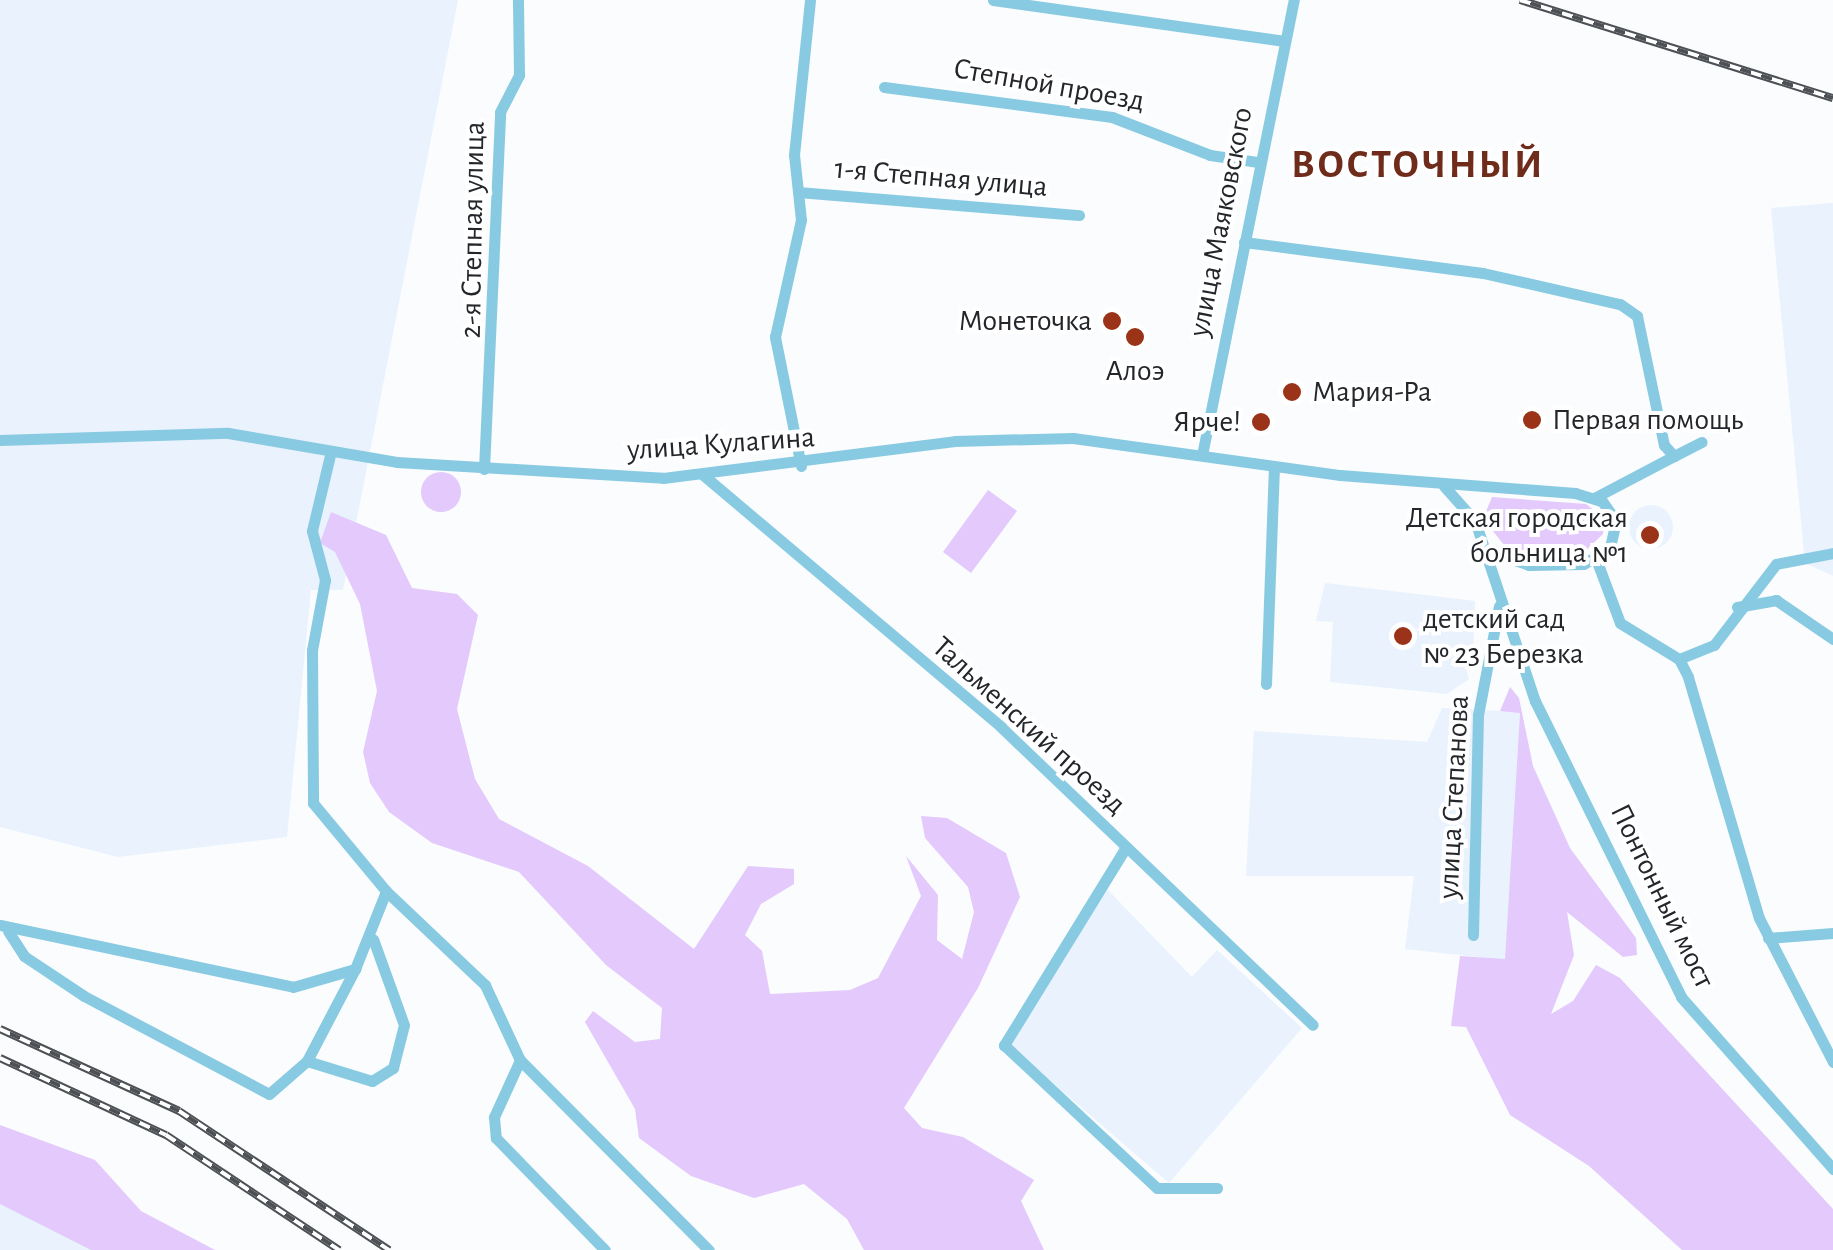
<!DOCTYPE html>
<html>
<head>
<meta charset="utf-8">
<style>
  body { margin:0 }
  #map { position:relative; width:1833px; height:1250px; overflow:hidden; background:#fafcfe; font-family:"Alegreya Sans",sans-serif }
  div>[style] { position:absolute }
  .built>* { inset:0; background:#e9f2fd }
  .round { border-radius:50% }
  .green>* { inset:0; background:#e3c9fc }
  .street>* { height:11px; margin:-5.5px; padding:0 5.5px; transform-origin:5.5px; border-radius:5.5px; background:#88cae1 }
  .rail>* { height:8px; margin-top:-4px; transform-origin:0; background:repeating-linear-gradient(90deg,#fff 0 11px,#4d5054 0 22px); box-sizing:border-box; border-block:2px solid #4d5054 }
  .dots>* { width:28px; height:28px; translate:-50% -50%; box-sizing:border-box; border:5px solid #fff; border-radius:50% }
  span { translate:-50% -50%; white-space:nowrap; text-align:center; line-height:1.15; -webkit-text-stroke:8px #fff; paint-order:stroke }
  .street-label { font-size:30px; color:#23262a }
  .poi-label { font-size:30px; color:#23262a }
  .right { translate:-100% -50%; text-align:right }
  .left { translate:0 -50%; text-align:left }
  .district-label { font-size:40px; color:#6f2c1b; font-weight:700; letter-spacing:2.5px }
</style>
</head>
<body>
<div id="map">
  <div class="built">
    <div style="clip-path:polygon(0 0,458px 0,343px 590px,311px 590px,287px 837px,118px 857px,0 827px)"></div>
    <div style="clip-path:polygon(1833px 203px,1833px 576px,1805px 563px,1771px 208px)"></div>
    <div class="round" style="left:1629px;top:505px;width:44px;height:44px"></div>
    <div style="clip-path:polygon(1325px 583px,1475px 601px,1473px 653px,1461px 651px,1469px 679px,1447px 694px,1330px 682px,1333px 622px,1316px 621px)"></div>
    <div style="clip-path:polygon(1442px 708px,1520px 712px,1505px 960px,1405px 949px,1414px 876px,1246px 876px,1254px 731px,1427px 742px)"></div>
    <div style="clip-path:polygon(1104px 886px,1192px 977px,1217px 950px,1302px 1028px,1169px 1183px,1010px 1046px)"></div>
    <div style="clip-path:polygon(0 1199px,98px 1250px,0 1250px)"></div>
  </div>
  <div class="green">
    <div class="round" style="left:421px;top:472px;width:40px;height:40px"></div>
    <div style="clip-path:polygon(988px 490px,1017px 511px,971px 573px,943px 552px)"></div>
    <div style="clip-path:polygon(1492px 497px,1586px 504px,1604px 518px,1603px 534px,1584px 552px,1514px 557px,1483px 519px)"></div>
    <div style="clip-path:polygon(331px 512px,386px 535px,412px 588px,457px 594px,478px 615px,457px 709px,475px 779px,499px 819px,588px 866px,694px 949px,748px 866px,794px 869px,794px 884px,761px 904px,745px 935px,762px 951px,770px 994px,850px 990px,878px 978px,921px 896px,906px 856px,938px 895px,937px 940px,962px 959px,974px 912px,968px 887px,925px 838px,921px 816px,947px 818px,1006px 853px,1020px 897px,978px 988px,904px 1108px,922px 1128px,963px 1137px,1034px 1180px,1021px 1201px,1044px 1250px,864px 1250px,847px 1219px,804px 1184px,754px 1198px,691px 1176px,639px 1138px,635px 1109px,585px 1022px,593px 1011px,635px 1042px,660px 1039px,662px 1008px,606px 965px,519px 872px,432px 843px,389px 812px,370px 783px,363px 752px,377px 691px,360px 604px,335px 552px,320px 543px)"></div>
    <div style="clip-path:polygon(1510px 687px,1519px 698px,1533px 766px,1570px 848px,1636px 938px,1637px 955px,1623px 957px,1567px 912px,1574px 955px,1551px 1014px,1573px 1001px,1596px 965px,1620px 978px,1833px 1209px,1833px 1250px,1682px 1250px,1589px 1166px,1510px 1115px,1466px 1027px,1451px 1026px,1460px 956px,1505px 959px,1520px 713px,1500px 711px)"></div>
    <div style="clip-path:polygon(0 1125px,95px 1160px,141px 1211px,215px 1250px,91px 1250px,0 1204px)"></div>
  </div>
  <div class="street">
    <div style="left:993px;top:0;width:295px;rotate:8deg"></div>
    <div style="left:884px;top:87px;width:230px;rotate:7.5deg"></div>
    <div style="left:1112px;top:117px;width:105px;rotate:21.2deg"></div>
    <div style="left:1210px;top:155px;width:49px;rotate:8.3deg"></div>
    <div style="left:798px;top:192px;width:282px;rotate:4.7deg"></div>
    <div style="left:1244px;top:242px;width:241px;rotate:7.4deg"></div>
    <div style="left:1483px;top:273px;width:140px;rotate:12.8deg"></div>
    <div style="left:1620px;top:304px;width:21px;rotate:35deg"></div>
    <div style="left:1637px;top:316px;width:132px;rotate:78.2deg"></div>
    <div style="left:1664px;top:445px;width:15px;rotate:48deg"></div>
    <div style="left:1674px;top:456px;width:31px;rotate:-27deg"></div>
    <div style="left:0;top:440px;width:228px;rotate:-1.8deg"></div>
    <div style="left:228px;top:433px;width:171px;rotate:9.7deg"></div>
    <div style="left:397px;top:462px;width:266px;rotate:3.4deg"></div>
    <div style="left:663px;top:478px;width:294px;rotate:-7.2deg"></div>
    <div style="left:955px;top:441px;width:118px;rotate:-1.5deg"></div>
    <div style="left:1073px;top:438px;width:270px;rotate:7.9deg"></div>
    <div style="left:1340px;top:475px;width:236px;rotate:4.4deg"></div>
    <div style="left:1575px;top:493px;width:28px;rotate:17deg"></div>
    <div style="left:1602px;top:501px;width:24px;rotate:55deg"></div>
    <div style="left:1616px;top:521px;width:28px;rotate:103deg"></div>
    <div style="left:1610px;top:548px;width:31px;rotate:149deg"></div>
    <div style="left:1583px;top:564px;width:54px;rotate:178.9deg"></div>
    <div style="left:1529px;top:565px;width:43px;rotate:-161.1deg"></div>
    <div style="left:331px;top:451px;width:82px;rotate:103.4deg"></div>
    <div style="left:312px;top:531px;width:51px;rotate:75.1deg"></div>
    <div style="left:325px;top:580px;width:71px;rotate:100.5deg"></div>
    <div style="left:312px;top:650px;width:153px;rotate:89.6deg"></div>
    <div style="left:313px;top:803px;width:114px;rotate:50.3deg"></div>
    <div style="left:386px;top:891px;width:137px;rotate:43.5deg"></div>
    <div style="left:485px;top:985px;width:83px;rotate:65deg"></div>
    <div style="left:520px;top:1060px;width:268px;rotate:45.2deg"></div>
    <div style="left:1202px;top:455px;width:464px;rotate:-78.6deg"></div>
    <div style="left:801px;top:466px;width:132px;rotate:-101.4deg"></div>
    <div style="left:775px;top:337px;width:120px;rotate:-77.5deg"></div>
    <div style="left:801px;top:220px;width:65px;rotate:-96.1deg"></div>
    <div style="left:794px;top:155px;width:156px;rotate:-84.1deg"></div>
    <div style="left:484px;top:469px;width:357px;rotate:-87.4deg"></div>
    <div style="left:500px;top:112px;width:42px;rotate:-62.8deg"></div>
    <div style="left:519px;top:75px;width:75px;rotate:-90.8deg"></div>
    <div style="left:702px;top:474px;width:392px;rotate:40.2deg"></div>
    <div style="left:1001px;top:727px;width:431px;rotate:43.7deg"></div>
    <div style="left:1444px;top:486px;width:47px;rotate:48.5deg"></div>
    <div style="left:1475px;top:521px;width:190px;rotate:71.6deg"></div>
    <div style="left:1535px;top:701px;width:330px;rotate:63.7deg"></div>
    <div style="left:1681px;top:997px;width:230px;rotate:48.5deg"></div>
    <div style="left:1594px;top:498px;width:90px;rotate:-27.7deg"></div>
    <div style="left:1596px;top:559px;width:68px;rotate:69.4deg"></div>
    <div style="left:1620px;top:623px;width:69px;rotate:31.4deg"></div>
    <div style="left:1679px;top:659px;width:20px;rotate:63deg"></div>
    <div style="left:1688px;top:677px;width:251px;rotate:73.6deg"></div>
    <div style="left:1759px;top:918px;width:162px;rotate:62.8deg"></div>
    <div style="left:1737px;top:607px;width:40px;rotate:-10deg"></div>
    <div style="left:1776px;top:600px;width:69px;rotate:34.4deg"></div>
    <div style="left:1679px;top:659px;width:38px;rotate:-22deg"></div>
    <div style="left:1714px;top:645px;width:102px;rotate:-52.6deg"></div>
    <div style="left:1776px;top:564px;width:58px;rotate:-10.9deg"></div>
    <div style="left:1266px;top:684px;width:218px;rotate:-87.9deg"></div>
    <div style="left:1126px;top:847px;width:233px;rotate:121.6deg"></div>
    <div style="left:1004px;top:1045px;width:209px;rotate:43.1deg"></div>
    <div style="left:1157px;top:1188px;width:60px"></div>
    <div style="left:0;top:925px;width:299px;rotate:11.9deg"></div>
    <div style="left:293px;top:987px;width:65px;rotate:-16.2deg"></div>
    <div style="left:355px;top:969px;width:84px;rotate:-68.3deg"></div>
    <div style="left:8px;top:931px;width:30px;rotate:57deg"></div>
    <div style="left:24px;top:956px;width:72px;rotate:33.7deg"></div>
    <div style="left:84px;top:996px;width:209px;rotate:27.9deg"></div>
    <div style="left:269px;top:1094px;width:50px;rotate:-41deg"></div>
    <div style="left:1473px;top:935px;width:220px;rotate:-88.7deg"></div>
    <div style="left:1478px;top:715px;width:111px;rotate:-79.1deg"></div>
    <div style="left:1768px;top:938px;width:65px;rotate:-4.4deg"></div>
    <div style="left:355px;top:969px;width:104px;rotate:117.6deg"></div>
    <div style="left:307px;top:1061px;width:68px;rotate:17.1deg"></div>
    <div style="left:372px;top:1081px;width:25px;rotate:-32deg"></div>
    <div style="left:393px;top:1068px;width:44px;rotate:-75.7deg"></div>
    <div style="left:404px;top:1025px;width:91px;rotate:-109.8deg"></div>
    <div style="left:520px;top:1060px;width:63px;rotate:114.5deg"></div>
    <div style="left:494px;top:1117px;width:21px;rotate:85deg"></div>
    <div style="left:496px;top:1138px;width:156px;rotate:45.8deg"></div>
  </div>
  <div class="rail">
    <div style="left:1520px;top:0;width:328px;rotate:17.4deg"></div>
    <div style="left:0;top:1029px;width:197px;rotate:24.6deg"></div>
    <div style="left:179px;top:1111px;width:252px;rotate:33.5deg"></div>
    <div style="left:0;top:1058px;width:183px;rotate:24.9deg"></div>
    <div style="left:166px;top:1135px;width:208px;rotate:33.6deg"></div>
  </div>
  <div class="dots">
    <div style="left:1112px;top:321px;background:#9b3318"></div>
    <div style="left:1135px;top:337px;background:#9b3318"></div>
    <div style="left:1292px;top:392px;background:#9b3318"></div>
    <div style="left:1532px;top:420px;background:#9b3318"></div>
    <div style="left:1261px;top:422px;background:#9b3318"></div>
    <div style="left:1650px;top:535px;background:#9b3318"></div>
    <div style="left:1403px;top:636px;background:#9b3318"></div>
  </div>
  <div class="street-label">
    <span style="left:1049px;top:85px;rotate:10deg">Степной проезд</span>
    <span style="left:941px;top:178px;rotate:5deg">1-я Степная улица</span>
    <span style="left:1221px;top:222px;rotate:-79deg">улица Маяковского</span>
    <span style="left:473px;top:230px;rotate:-89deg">2-я Степная улица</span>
    <span style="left:721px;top:444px;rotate:-4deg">улица Кулагина</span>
    <span style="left:1029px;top:726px;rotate:42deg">Тальменский проезд</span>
    <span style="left:1454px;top:797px;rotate:-87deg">улица Степанова</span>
    <span style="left:1662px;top:896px;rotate:64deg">Понтонный мост</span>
  </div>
  <div class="poi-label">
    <span class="right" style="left:1092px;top:321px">Монеточка</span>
    <span style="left:1135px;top:371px">Алоэ</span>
    <span class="left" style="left:1312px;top:392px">Мария-Ра</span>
    <span class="left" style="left:1552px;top:420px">Первая помощь</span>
    <span class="right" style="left:1241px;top:422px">Ярче!</span>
    <span class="right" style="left:1628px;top:535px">Детская городская<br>больница №1</span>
    <span class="left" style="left:1423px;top:636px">детский сад<br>№ 23 Березка</span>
  </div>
  <div class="district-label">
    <span style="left:1418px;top:165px">ВОСТОЧНЫЙ</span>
  </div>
</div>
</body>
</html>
